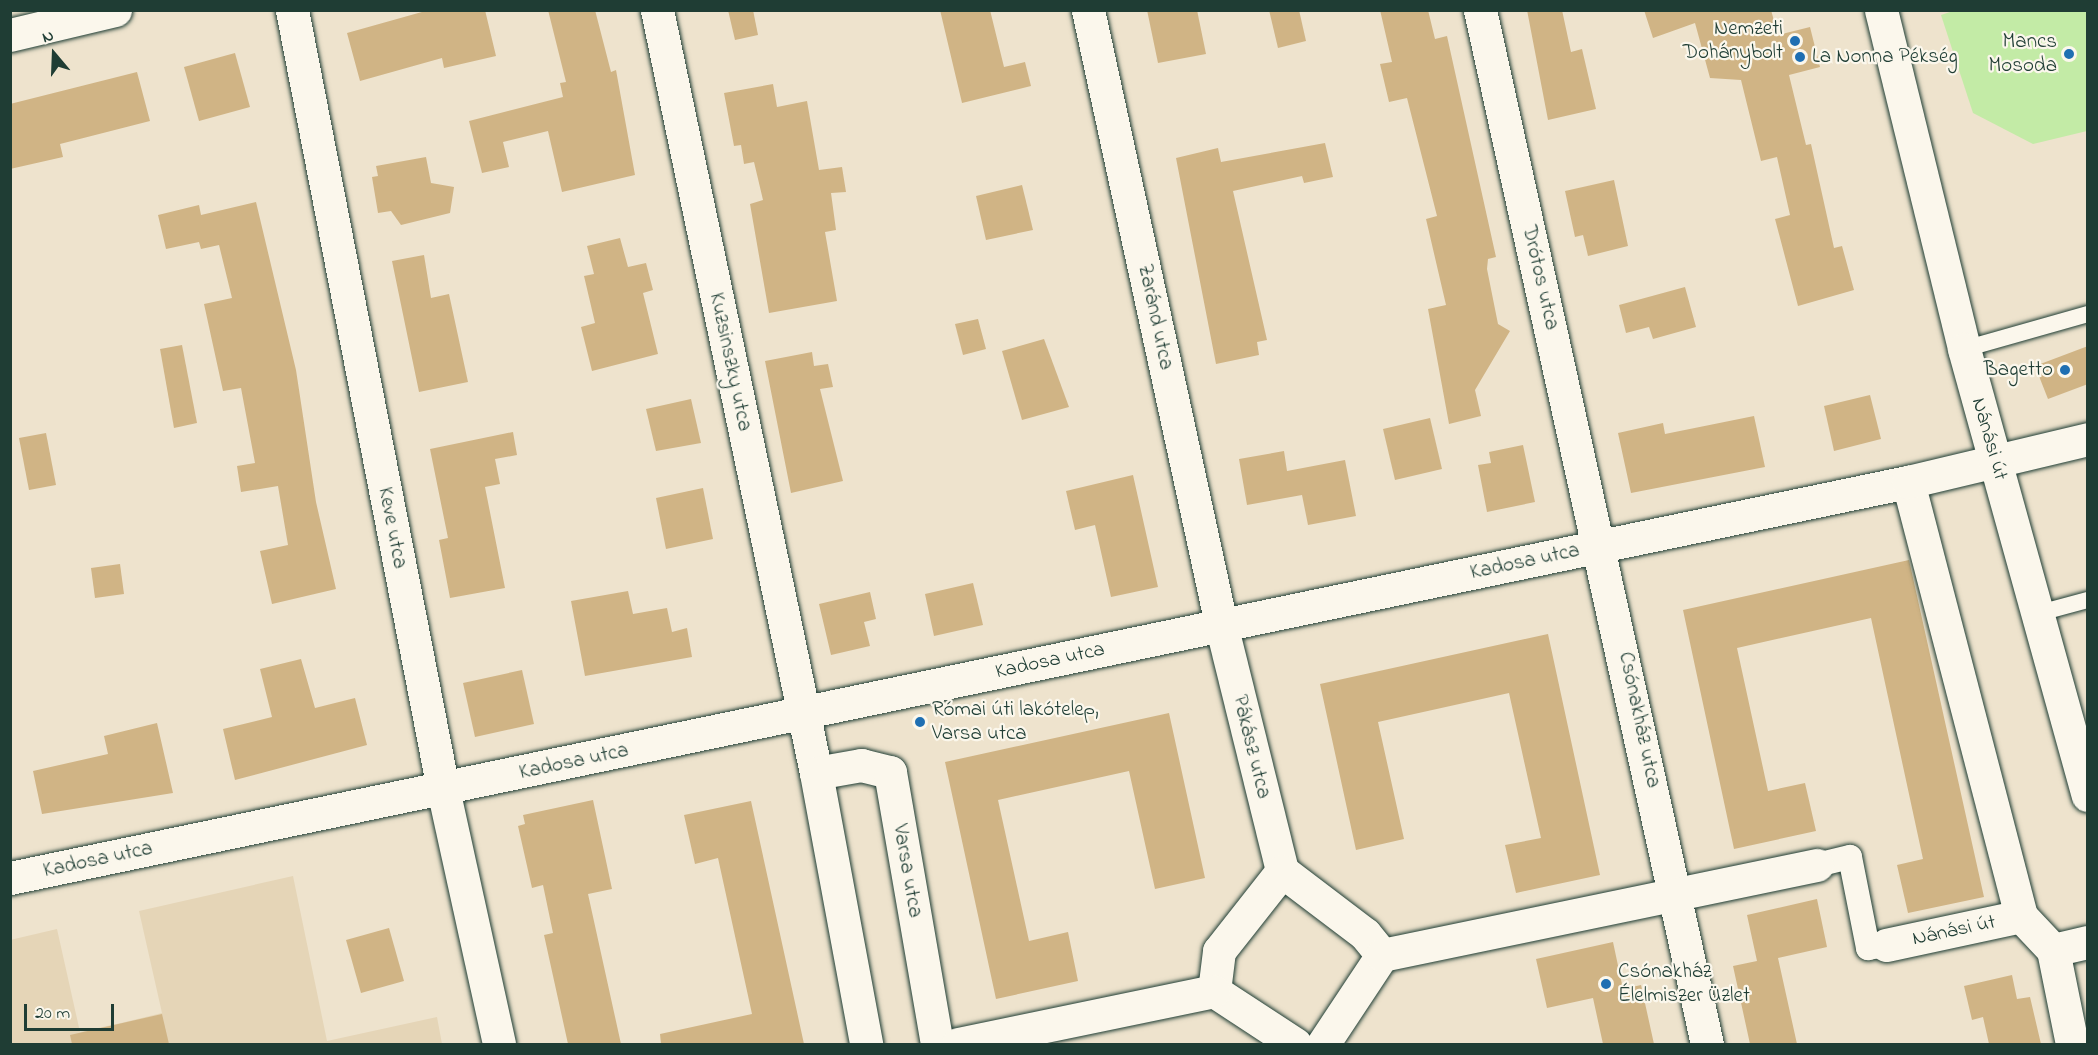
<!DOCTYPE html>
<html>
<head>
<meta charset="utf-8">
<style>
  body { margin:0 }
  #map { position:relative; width:2098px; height:1055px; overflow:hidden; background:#eee3cd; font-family:"Indie Flower",sans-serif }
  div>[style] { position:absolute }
  .built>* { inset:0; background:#e5d5b7 }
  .green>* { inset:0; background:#c3eba6 }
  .building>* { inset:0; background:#d0b485 }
  .roads { filter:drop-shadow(0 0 2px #1f3d34) drop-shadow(0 0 2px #1f3d34) }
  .service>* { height:16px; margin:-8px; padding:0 8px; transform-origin:8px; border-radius:8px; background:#fbf7ec }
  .pedestrian>* { height:24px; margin:-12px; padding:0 12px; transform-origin:12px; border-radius:12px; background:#fbf7ec }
  .minor>* { height:33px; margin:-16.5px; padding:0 16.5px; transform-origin:16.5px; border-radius:16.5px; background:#fbf7ec }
  .tertiary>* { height:33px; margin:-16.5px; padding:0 16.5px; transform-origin:16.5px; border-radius:16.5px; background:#fbf7ec }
  .dots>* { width:16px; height:16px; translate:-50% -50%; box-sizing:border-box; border:3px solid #fbf7ec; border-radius:50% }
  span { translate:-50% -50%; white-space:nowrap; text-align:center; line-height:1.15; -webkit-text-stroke:4.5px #fbf7ec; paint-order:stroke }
  .poi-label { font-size:21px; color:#1f3d34 }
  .right { translate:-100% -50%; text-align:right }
  .left { translate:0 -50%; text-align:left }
  .street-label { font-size:21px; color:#1f3d34 }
  .frame { position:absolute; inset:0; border:12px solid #1f3d34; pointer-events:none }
  .north { position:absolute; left:24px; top:24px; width:60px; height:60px; -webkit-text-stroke:4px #fbf7ec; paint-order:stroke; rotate:341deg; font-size:16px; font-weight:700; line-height:24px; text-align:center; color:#1f3d34 }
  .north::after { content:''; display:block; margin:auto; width:21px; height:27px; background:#1f3d34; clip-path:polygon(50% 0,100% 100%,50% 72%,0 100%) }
  .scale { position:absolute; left:24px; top:1004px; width:90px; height:27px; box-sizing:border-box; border:3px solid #1f3d34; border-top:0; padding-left:8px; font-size:18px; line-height:21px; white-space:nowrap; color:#1f3d34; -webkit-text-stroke:4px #fbf7ec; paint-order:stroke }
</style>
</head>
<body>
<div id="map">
  <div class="built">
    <div style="clip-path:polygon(293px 876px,327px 1041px,437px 1017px,442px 1044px,11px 1044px,10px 940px,57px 929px,80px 1032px,121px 1023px,162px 1013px,139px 911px)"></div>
  </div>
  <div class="green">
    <div style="clip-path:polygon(1953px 11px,2087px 11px,2087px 131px,2033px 144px,1973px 113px,1941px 15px)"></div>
  </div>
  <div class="building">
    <div style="clip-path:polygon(429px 10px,485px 10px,496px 56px,444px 68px,442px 58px,360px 81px,347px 33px)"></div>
    <div style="clip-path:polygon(548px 10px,595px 10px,611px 72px,616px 70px,635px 175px,562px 192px,548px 131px,503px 142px,509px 167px,482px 173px,469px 121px,563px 97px,560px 83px,566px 82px)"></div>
    <div style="clip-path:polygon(728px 10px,753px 10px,758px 35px,735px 40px)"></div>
    <div style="clip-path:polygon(940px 10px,990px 10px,1004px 67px,1025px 62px,1031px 86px,962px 103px)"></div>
    <div style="clip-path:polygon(1147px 10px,1197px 10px,1206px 54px,1158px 63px)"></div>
    <div style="clip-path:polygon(1269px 10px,1299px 10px,1306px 41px,1278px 48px)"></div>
    <div style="clip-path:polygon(1380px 10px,1428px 10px,1435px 39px,1447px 36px,1496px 257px,1488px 259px,1487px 269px,1498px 324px,1510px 331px,1475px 390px,1481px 416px,1449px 424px,1428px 309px,1446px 305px,1426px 219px,1437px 216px,1407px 98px,1389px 102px,1380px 64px,1392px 62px)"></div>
    <div style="clip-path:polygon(1527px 10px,1562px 10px,1571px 52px,1582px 49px,1596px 109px,1548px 120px)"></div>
    <div style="clip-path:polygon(1644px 10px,1771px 10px,1778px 35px,1810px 27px,1820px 67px,1789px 75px,1806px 145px,1811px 144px,1834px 248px,1842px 246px,1854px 290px,1798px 306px,1775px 219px,1790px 215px,1777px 157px,1761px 161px,1741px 80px,1710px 78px,1695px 23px,1653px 38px)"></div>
    <div style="clip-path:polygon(235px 53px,250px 107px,199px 121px,184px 67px)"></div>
    <div style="clip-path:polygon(137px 72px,150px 121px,60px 144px,63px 157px,10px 169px,10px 104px)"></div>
    <div style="clip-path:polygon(773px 84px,777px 107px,807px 101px,819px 170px,842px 167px,846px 192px,831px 193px,836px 230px,825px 232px,837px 301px,769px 313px,750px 204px,763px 200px,754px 162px,744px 164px,741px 145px,734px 146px,724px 93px)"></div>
    <div style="clip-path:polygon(1325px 143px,1333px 177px,1304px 183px,1302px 176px,1233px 191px,1267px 340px,1257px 342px,1259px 355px,1216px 364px,1176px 158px,1218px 148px,1221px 162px)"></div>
    <div style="clip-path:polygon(426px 157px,431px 183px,454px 187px,450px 213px,401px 225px,391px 211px,378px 213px,372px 177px,378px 176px,376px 166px)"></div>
    <div style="clip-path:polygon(1614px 180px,1628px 246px,1588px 256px,1583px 235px,1575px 237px,1565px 191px)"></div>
    <div style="clip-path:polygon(1022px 185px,1033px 230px,986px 240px,976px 196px)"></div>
    <div style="clip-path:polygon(256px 202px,296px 370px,316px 502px,336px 589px,272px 604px,260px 551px,288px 545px,278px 486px,241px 492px,237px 466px,255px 463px,241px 388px,223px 391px,204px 304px,232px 298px,219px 245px,201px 249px,199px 242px,166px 249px,158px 215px,199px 205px,201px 215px)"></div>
    <div style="clip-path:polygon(620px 238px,628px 267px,646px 263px,653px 290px,643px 293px,658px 354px,592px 371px,581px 327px,595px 323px,584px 276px,594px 274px,587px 246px)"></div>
    <div style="clip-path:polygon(424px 255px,431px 298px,449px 294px,468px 382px,419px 392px,392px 261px)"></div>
    <div style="clip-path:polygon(1685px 287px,1696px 327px,1653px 339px,1649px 327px,1626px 333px,1619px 305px)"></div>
    <div style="clip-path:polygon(978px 319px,986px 349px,963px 355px,955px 324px)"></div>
    <div style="clip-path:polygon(1044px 339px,1069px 407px,1022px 420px,1002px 351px)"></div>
    <div style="clip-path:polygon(182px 345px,197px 423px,174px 428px,160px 349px)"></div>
    <div style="clip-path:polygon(2088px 346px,2088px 384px,2048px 399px,2035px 366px)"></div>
    <div style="clip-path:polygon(812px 352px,814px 366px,828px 364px,833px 387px,820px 389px,843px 481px,791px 493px,765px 361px)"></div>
    <div style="clip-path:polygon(1870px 395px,1881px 439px,1834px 451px,1824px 406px)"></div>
    <div style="clip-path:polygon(691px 399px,701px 443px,656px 451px,646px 409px)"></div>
    <div style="clip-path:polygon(1754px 416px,1765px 467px,1631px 493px,1618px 433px,1663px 423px,1665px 434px)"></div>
    <div style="clip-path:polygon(1430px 418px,1442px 469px,1395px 480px,1383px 429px)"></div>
    <div style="clip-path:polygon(513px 432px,517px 455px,495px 459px,500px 484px,485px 487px,505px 588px,450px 598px,439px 540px,448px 538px,430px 449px)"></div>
    <div style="clip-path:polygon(46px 433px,56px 485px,29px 490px,19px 438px)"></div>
    <div style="clip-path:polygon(1523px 445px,1535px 502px,1487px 512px,1478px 465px,1491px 463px,1489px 452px)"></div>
    <div style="clip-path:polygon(1284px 451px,1287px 471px,1345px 460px,1356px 516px,1308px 525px,1302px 495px,1247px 505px,1239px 459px)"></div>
    <div style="clip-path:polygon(1133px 475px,1158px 587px,1111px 597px,1095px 525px,1075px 530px,1066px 491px)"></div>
    <div style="clip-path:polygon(703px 488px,713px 539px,666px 549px,656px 498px)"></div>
    <div style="clip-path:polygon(1909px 560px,1984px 897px,1908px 913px,1897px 865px,1923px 859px,1871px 618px,1737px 648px,1768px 791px,1805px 783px,1816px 831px,1734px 849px,1683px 610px)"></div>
    <div style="clip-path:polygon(120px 564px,124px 594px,95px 598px,91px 568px)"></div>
    <div style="clip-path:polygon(973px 583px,983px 625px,934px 636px,925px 594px)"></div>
    <div style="clip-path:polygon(628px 591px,633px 614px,667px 608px,672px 632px,687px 628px,692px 657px,585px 676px,571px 601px)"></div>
    <div style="clip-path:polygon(870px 592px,876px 619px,864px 622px,870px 646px,831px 655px,819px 604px)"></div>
    <div style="clip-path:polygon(1548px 634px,1600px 875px,1516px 893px,1505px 845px,1541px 838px,1509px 693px,1378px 722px,1404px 839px,1356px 850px,1320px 684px)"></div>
    <div style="clip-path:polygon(301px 659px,315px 708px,355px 698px,367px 745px,235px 780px,223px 729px,272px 717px,260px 669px)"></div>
    <div style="clip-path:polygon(522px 670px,534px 724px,475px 737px,463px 683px)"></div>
    <div style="clip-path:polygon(1169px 713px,1205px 878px,1155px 889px,1129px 771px,998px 800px,1029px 941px,1068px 932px,1078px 981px,996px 999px,945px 762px)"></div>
    <div style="clip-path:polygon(157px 723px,173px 793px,42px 814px,33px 771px,108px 754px,104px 736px)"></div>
    <div style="clip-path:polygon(593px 800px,612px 889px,588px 894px,621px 1044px,568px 1044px,544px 935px,553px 933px,543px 885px,532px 888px,518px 826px,525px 824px,523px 815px)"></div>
    <div style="clip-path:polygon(751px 801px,804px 1044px,661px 1044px,660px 1034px,752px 1014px,718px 858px,695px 864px,684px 815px)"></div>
    <div style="clip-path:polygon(1817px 899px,1827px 947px,1778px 958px,1797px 1044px,1750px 1044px,1733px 966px,1757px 961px,1747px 915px)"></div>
    <div style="clip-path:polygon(389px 928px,404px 981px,361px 993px,346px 940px)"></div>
    <div style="clip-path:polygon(1613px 942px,1623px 989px,1641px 985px,1654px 1044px,1603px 1044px,1593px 998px,1547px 1008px,1536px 959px)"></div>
    <div style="clip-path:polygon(2012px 975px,2017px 999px,2030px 997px,2041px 1044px,1989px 1044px,1983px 1017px,1972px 1020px,1964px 986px)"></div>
    <div style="clip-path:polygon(162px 1014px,169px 1044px,72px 1044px,70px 1035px)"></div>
  </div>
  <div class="roads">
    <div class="service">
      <div style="left:1964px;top:349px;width:129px;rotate:-15.8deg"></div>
      <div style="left:2036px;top:614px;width:54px;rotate:-15.1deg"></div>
    </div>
    <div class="pedestrian">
      <div style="left:1817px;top:865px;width:34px;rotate:-14deg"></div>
      <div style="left:1850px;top:857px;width:93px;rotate:78.8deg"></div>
      <div style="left:1868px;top:948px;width:18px;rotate:-9deg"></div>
    </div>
    <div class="minor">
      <div style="left:292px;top:10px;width:793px;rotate:79.03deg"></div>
      <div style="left:443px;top:789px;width:261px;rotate:77.6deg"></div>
      <div style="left:657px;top:10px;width:779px;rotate:78.23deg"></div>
      <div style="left:816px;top:773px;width:276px;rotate:79.5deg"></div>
      <div style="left:1088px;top:10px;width:628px;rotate:77.78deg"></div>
      <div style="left:1221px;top:624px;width:254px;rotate:76.1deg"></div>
      <div style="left:1282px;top:871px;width:104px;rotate:37.2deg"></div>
      <div style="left:1365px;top:934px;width:27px;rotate:51deg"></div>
      <div style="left:1382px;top:955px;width:107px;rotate:123.5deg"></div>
      <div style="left:1480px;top:10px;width:1059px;rotate:77.62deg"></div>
      <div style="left:10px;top:35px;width:108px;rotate:-13.4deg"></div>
      <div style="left:1908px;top:482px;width:448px;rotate:75.4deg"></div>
      <div style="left:2021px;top:916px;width:47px;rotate:46.7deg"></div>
      <div style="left:2053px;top:950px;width:96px;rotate:78.6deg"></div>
      <div style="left:816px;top:773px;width:46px;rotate:-10.1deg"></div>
      <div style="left:861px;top:765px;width:30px;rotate:14deg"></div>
      <div style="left:890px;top:772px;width:276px;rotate:80.2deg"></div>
      <div style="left:1282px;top:871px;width:102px;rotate:128.2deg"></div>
      <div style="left:1219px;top:951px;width:40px;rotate:97.1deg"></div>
      <div style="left:1214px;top:991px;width:97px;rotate:33.2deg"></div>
      <div style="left:10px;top:878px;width:1939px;rotate:-11.79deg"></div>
      <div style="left:1908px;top:482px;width:185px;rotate:-13.4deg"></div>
      <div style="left:1886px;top:945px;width:138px;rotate:-12.1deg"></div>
      <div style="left:2053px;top:950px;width:36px;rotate:-13deg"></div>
      <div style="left:1382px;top:955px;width:444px;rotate:-11.7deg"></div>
      <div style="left:958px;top:1044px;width:261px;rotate:-11.7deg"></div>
    </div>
    <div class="tertiary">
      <div style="left:1881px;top:10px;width:349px;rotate:76.2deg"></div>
      <div style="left:1964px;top:349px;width:463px;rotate:74.5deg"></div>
    </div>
  </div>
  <div class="dots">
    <div style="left:1795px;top:41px;background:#1f6fb2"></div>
    <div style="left:2069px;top:54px;background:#1f6fb2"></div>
    <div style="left:1800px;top:57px;background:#1f6fb2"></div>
    <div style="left:2065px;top:370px;background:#1f6fb2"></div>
    <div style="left:920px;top:722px;background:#1f6fb2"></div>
    <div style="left:1606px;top:984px;background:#1f6fb2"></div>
  </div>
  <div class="poi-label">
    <span class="right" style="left:1783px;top:41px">Nemzeti<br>Dohánybolt</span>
    <span class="right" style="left:2057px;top:54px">Mancs<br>Mosoda</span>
    <span class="left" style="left:1812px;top:57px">La Nonna Pékség</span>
    <span class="right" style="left:2053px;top:370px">Bagetto</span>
    <span class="left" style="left:932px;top:722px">Római úti lakótelep,<br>Varsa utca</span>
    <span class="left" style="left:1618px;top:984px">Csónakház<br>Élelmiszer Üzlet</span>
  </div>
  <div class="street-label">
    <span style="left:1540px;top:278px;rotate:77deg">Drótos utca</span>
    <span style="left:1155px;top:317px;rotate:78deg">Zaránd utca</span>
    <span style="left:730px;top:362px;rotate:78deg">Kuzsinszky utca</span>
    <span style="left:1989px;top:439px;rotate:74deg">Nánási út</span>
    <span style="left:392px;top:528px;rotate:79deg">Keve utca</span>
    <span style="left:1525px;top:562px;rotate:-12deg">Kadosa utca</span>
    <span style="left:1050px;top:661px;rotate:-12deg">Kadosa utca</span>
    <span style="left:1639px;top:720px;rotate:78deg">Csónakház utca</span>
    <span style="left:1251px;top:747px;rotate:76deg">Pákász utca</span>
    <span style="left:574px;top:762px;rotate:-12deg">Kadosa utca</span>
    <span style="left:98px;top:860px;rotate:-12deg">Kadosa utca</span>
    <span style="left:907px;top:871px;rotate:80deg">Varsa utca</span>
    <span style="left:1954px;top:931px;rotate:-12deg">Nánási út</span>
  </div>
  <div class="frame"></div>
  <div class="north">N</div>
  <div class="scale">20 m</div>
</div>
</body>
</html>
